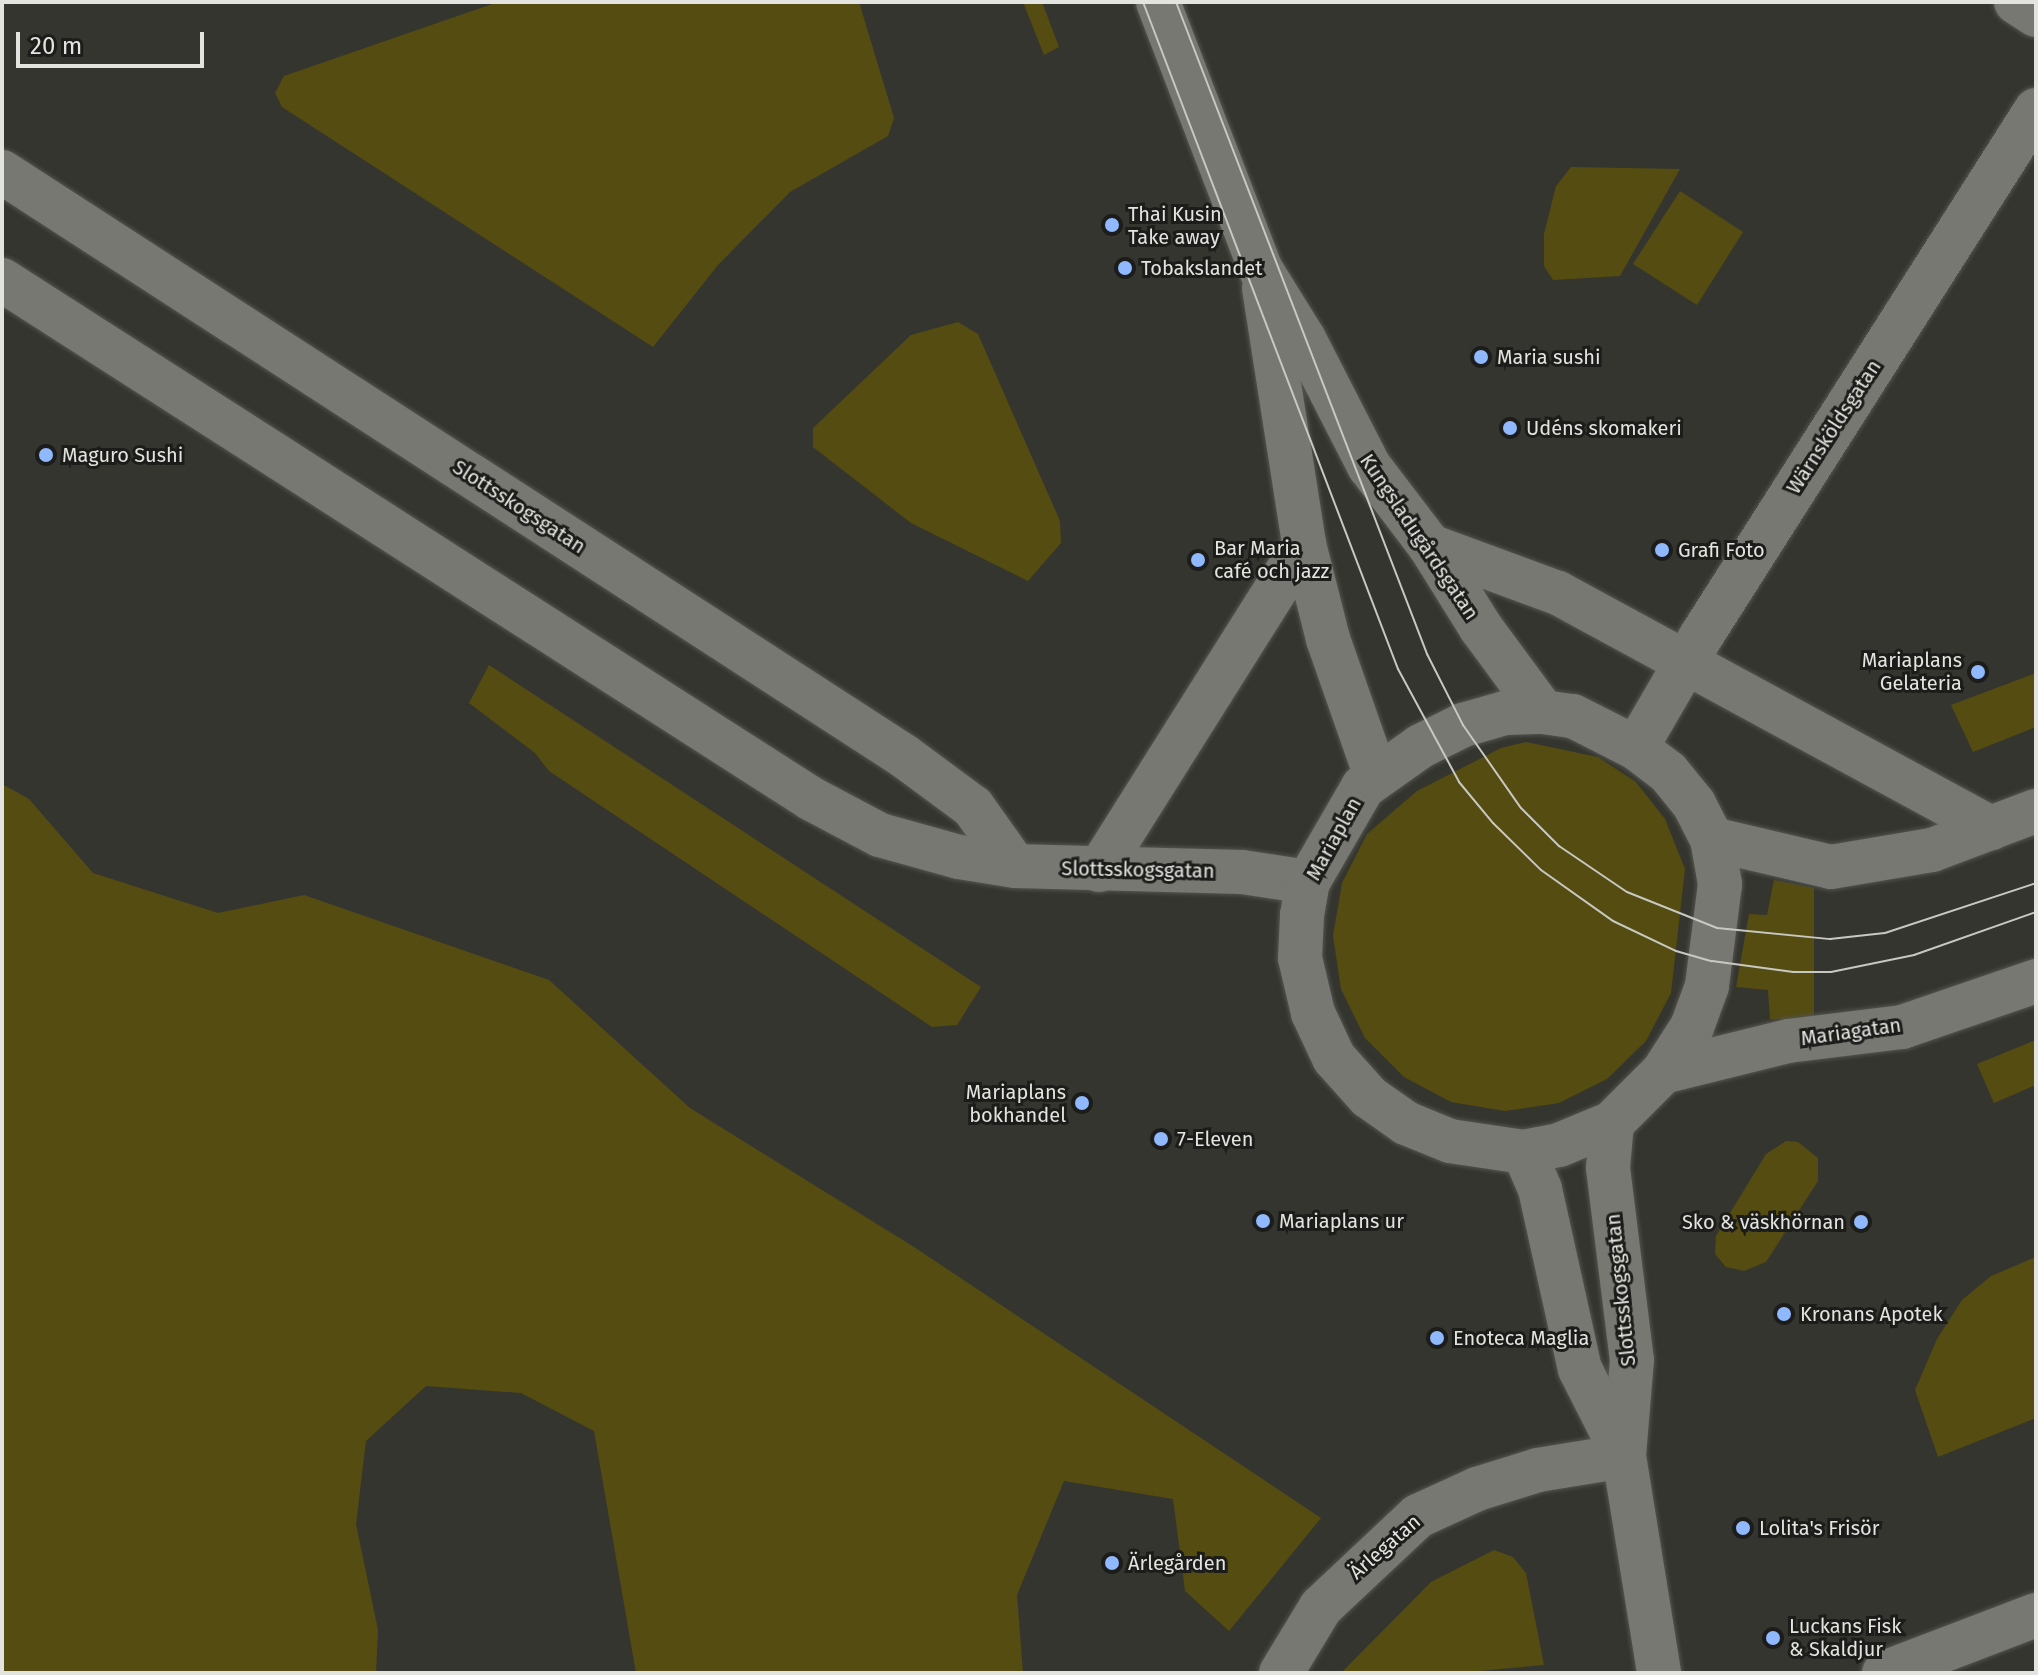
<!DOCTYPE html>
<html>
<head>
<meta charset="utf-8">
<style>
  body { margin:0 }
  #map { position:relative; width:2038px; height:1675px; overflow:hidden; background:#35352f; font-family:"Fira Sans",sans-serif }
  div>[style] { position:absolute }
  .green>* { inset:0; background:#554c11 }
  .roads { filter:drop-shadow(0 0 2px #54544f) drop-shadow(0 0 2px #54544f) }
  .minor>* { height:44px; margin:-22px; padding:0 22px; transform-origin:22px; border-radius:22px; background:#787872 }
  .tram>* { height:2px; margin:-1px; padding:0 1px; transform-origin:1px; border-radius:1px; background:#c8c8c3 }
  .dots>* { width:22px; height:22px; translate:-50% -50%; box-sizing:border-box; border:4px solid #1c1c1a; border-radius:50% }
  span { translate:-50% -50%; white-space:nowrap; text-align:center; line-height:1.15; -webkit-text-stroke:6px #1c1c1a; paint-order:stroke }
  .poi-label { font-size:20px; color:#e3e3df }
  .left { translate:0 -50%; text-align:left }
  .right { translate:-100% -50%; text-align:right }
  .street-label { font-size:20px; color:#e3e3df }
  .frame { position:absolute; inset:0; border:4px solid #e3e3df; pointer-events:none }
  .scale { position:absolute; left:16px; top:32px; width:188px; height:36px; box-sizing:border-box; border:4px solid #e3e3df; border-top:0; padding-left:10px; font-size:24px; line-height:28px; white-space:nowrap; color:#e3e3df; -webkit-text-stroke:6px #1c1c1a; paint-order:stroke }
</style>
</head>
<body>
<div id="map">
  <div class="green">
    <div style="clip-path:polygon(498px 2px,859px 2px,894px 118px,888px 136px,790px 192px,718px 265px,653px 347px,282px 107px,275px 93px,284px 76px)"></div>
    <div style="clip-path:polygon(1023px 2px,1042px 2px,1059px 47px,1044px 55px)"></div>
    <div style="clip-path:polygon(1571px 167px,1680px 169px,1620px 276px,1553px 280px,1544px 266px,1544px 234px,1556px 186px)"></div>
    <div style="clip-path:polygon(1680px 191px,1743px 232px,1697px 305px,1633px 264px)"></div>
    <div style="clip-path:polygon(958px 322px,978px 334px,1060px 521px,1061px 543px,1028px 581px,911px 523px,813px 447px,813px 428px,911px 335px)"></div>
    <div style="clip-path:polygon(489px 665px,981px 987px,957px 1025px,932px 1027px,549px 771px,535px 753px,469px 703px)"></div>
    <div style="clip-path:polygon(2036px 673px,2036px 727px,1973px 752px,1951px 705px)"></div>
    <div style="clip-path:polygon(1526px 742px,1598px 757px,1636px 782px,1665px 819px,1685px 869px,1671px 993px,1646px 1041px,1607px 1079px,1559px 1103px,1505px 1111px,1451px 1102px,1404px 1077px,1365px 1038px,1341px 989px,1333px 936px,1342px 883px,1367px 834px,1417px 791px,1501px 748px)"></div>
    <div style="clip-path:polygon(2px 784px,29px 799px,93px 873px,218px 913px,304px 895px,549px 980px,690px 1108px,914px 1247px,1321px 1518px,1229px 1631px,1185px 1591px,1173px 1499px,1064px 1481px,1017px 1595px,1023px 1673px,636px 1673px,594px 1431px,521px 1393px,426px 1386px,366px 1441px,356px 1524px,378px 1630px,376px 1673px,2px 1673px)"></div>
    <div style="clip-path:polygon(1774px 880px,1814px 888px,1814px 1019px,1770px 1019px,1768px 990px,1736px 987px,1749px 914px,1767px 915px)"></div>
    <div style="clip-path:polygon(2036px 1040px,2036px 1085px,1994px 1103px,1977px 1064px)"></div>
    <div style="clip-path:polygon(1786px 1141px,1798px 1142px,1818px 1158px,1818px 1181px,1766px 1262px,1744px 1271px,1726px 1267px,1715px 1254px,1716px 1236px,1766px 1154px)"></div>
    <div style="clip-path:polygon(2036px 1257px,2036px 1418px,1938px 1457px,1915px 1390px,1937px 1339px,1962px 1300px,1991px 1276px)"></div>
    <div style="clip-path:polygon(1494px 1550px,1513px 1557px,1526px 1573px,1544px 1665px,1456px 1673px,1341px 1673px,1431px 1582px)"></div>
  </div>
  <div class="roads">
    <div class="minor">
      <div style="left:1158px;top:2px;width:287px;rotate:69deg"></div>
      <div style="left:1261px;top:270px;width:81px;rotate:58.1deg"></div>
      <div style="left:1304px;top:339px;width:143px;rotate:62.9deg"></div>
      <div style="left:1369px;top:466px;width:101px;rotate:52.7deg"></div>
      <div style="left:1430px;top:546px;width:97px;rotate:58.1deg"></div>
      <div style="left:1481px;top:628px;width:104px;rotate:53.6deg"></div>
      <div style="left:2016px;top:2px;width:24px;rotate:33deg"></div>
      <div style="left:2px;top:172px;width:1075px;rotate:32.92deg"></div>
      <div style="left:904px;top:756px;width:86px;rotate:36.5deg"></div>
      <div style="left:973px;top:807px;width:72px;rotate:54.6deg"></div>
      <div style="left:2px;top:280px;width:960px;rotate:32.66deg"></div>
      <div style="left:810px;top:798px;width:79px;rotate:27.9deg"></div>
      <div style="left:880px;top:835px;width:82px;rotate:15.6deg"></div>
      <div style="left:959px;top:857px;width:57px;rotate:9.1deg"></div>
      <div style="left:1015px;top:866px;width:227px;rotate:1.5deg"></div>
      <div style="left:1242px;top:872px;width:67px;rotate:8.6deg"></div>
      <div style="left:1264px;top:288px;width:259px;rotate:81.1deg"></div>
      <div style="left:1304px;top:544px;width:98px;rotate:75.8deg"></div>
      <div style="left:1328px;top:639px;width:145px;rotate:70.7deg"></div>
      <div style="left:1430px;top:546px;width:136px;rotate:20.2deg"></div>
      <div style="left:1558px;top:593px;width:493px;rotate:28.5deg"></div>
      <div style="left:1543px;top:712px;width:30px;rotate:8deg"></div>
      <div style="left:1573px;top:716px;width:71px;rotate:26.9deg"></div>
      <div style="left:1636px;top:748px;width:40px;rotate:37deg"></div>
      <div style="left:1668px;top:772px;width:41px;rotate:50.9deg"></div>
      <div style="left:1694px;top:804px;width:39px;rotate:63deg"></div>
      <div style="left:1712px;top:839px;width:46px;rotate:79.9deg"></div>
      <div style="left:1720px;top:884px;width:103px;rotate:97.3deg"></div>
      <div style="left:1707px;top:986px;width:44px;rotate:110.1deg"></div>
      <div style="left:1692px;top:1027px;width:54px;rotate:122.8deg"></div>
      <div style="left:1663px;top:1072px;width:72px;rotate:135deg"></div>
      <div style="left:1612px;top:1123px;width:57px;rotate:157.5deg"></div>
      <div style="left:1559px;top:1145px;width:36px;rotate:169deg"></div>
      <div style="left:1524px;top:1152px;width:75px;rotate:-171.5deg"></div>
      <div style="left:1450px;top:1141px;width:48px;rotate:-157.8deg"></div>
      <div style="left:1406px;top:1123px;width:45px;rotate:-144.9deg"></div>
      <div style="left:1369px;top:1097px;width:52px;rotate:-131.9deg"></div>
      <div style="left:1334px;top:1058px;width:50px;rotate:-115deg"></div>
      <div style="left:1313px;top:1013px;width:57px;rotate:-103.3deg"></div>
      <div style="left:1300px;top:958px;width:43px;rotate:-87.3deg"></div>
      <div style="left:1302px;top:915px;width:34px;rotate:-80deg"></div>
      <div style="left:1308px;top:882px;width:110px;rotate:-59.9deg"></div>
      <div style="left:1363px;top:787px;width:71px;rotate:-35.3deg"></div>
      <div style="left:1421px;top:746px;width:47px;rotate:-26.6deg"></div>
      <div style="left:1463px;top:725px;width:44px;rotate:-15.9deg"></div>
      <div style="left:1505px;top:713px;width:38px;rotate:-2deg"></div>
      <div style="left:1636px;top:748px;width:127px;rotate:-59.8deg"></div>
      <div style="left:1700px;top:638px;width:626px;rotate:-57.53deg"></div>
      <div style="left:1712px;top:839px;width:122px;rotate:13.2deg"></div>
      <div style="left:1831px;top:867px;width:102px;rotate:-9.6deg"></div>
      <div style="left:1932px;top:850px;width:111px;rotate:-20.6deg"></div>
      <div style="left:1099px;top:870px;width:385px;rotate:-57.8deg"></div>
      <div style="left:1663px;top:1072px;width:129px;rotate:-13.9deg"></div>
      <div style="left:1788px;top:1041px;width:115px;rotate:-7deg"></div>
      <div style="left:1902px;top:1027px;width:142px;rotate:-18.9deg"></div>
      <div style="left:1612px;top:1123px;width:45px;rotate:95.1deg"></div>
      <div style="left:1608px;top:1168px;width:193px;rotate:82.9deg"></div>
      <div style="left:1632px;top:1360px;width:96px;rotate:94.8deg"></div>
      <div style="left:1624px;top:1456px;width:220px;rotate:80.8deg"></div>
      <div style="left:1524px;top:1152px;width:40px;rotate:66.6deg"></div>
      <div style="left:1540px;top:1189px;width:184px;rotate:77.5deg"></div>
      <div style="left:1580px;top:1369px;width:97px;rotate:63.2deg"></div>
      <div style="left:1281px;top:1673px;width:77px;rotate:-58.8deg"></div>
      <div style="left:1321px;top:1607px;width:133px;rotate:-43.2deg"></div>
      <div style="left:1418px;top:1516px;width:65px;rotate:-24.6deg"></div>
      <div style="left:1477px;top:1489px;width:64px;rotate:-17.3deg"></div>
      <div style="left:1538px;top:1470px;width:87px;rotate:-9.2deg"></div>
      <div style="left:1884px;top:1673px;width:163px;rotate:-20.9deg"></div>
    </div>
  </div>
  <div class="tram">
    <div style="left:1143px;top:2px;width:714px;rotate:69.08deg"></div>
    <div style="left:1398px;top:669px;width:128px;rotate:61.6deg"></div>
    <div style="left:1459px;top:782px;width:53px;rotate:50.3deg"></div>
    <div style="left:1493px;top:823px;width:67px;rotate:44.4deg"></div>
    <div style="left:1541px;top:870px;width:88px;rotate:35.3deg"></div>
    <div style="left:1613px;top:921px;width:70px;rotate:25.5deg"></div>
    <div style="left:1676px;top:951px;width:37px;rotate:16deg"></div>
    <div style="left:1712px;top:961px;width:82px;rotate:7.7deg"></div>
    <div style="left:1793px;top:972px;width:38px"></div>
    <div style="left:1831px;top:972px;width:85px;rotate:-11.6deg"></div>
    <div style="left:1914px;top:955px;width:129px;rotate:-19.4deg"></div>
    <div style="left:1176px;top:2px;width:699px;rotate:68.94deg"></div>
    <div style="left:1427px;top:654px;width:80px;rotate:63.1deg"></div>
    <div style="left:1463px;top:725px;width:101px;rotate:55.1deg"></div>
    <div style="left:1521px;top:808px;width:54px;rotate:45deg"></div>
    <div style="left:1559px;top:846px;width:82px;rotate:34.1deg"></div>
    <div style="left:1627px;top:892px;width:97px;rotate:21.8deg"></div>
    <div style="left:1717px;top:928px;width:114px;rotate:5.6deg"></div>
    <div style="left:1830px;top:939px;width:55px;rotate:-6.2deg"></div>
    <div style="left:1885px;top:933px;width:159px;rotate:-18.3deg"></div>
  </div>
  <div class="dots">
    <div style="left:1112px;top:225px;background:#8fb8fd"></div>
    <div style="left:1125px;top:268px;background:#8fb8fd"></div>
    <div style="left:1481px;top:357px;background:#8fb8fd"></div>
    <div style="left:1510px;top:428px;background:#8fb8fd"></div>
    <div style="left:46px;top:455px;background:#8fb8fd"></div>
    <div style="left:1662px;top:550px;background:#8fb8fd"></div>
    <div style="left:1198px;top:560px;background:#8fb8fd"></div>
    <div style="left:1978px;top:672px;background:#8fb8fd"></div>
    <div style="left:1082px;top:1103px;background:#8fb8fd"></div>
    <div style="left:1161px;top:1139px;background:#8fb8fd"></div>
    <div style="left:1263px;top:1221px;background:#8fb8fd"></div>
    <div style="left:1861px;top:1222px;background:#8fb8fd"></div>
    <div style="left:1784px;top:1314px;background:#8fb8fd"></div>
    <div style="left:1437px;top:1338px;background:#8fb8fd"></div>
    <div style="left:1743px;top:1528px;background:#8fb8fd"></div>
    <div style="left:1112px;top:1563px;background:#8fb8fd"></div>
    <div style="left:1773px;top:1638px;background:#8fb8fd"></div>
  </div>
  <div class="poi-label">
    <span class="left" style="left:1128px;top:226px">Thai Kusin<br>Take away</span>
    <span class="left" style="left:1141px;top:268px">Tobakslandet</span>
    <span class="left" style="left:1497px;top:357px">Maria sushi</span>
    <span class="left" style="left:1526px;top:428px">Udéns skomakeri</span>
    <span class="left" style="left:62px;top:455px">Maguro Sushi</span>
    <span class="left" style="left:1214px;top:560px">Bar Maria<br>café och jazz</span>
    <span class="left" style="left:1678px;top:550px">Grafi Foto</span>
    <span class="right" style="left:1962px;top:672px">Mariaplans<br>Gelateria</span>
    <span class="right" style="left:1066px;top:1104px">Mariaplans<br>bokhandel</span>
    <span class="left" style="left:1177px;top:1139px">7-Eleven</span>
    <span class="left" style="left:1279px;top:1221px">Mariaplans ur</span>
    <span class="right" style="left:1845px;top:1222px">Sko &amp; väskhörnan</span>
    <span class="left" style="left:1800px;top:1314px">Kronans Apotek</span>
    <span class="left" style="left:1453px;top:1338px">Enoteca Maglia</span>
    <span class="left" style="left:1759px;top:1528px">Lolita's Frisör</span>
    <span class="left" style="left:1128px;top:1563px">Ärlegården</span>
    <span class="left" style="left:1789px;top:1638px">Luckans Fisk<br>&amp; Skaldjur</span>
  </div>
  <div class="street-label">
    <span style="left:1834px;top:427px;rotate:-57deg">Wärnsköldsgatan</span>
    <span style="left:519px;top:507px;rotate:33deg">Slottsskogsgatan</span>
    <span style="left:1419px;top:537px;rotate:56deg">Kungsladugårdsgatan</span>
    <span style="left:1334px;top:839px;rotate:-61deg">Mariaplan</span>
    <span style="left:1138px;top:870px;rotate:1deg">Slottsskogsgatan</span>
    <span style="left:1851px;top:1032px;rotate:-8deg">Mariagatan</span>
    <span style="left:1621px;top:1290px;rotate:-96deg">Slottsskogsgatan</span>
    <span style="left:1385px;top:1547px;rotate:-41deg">Ärlegatan</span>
  </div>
  <div class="frame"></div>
  <div class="scale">20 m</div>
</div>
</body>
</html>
